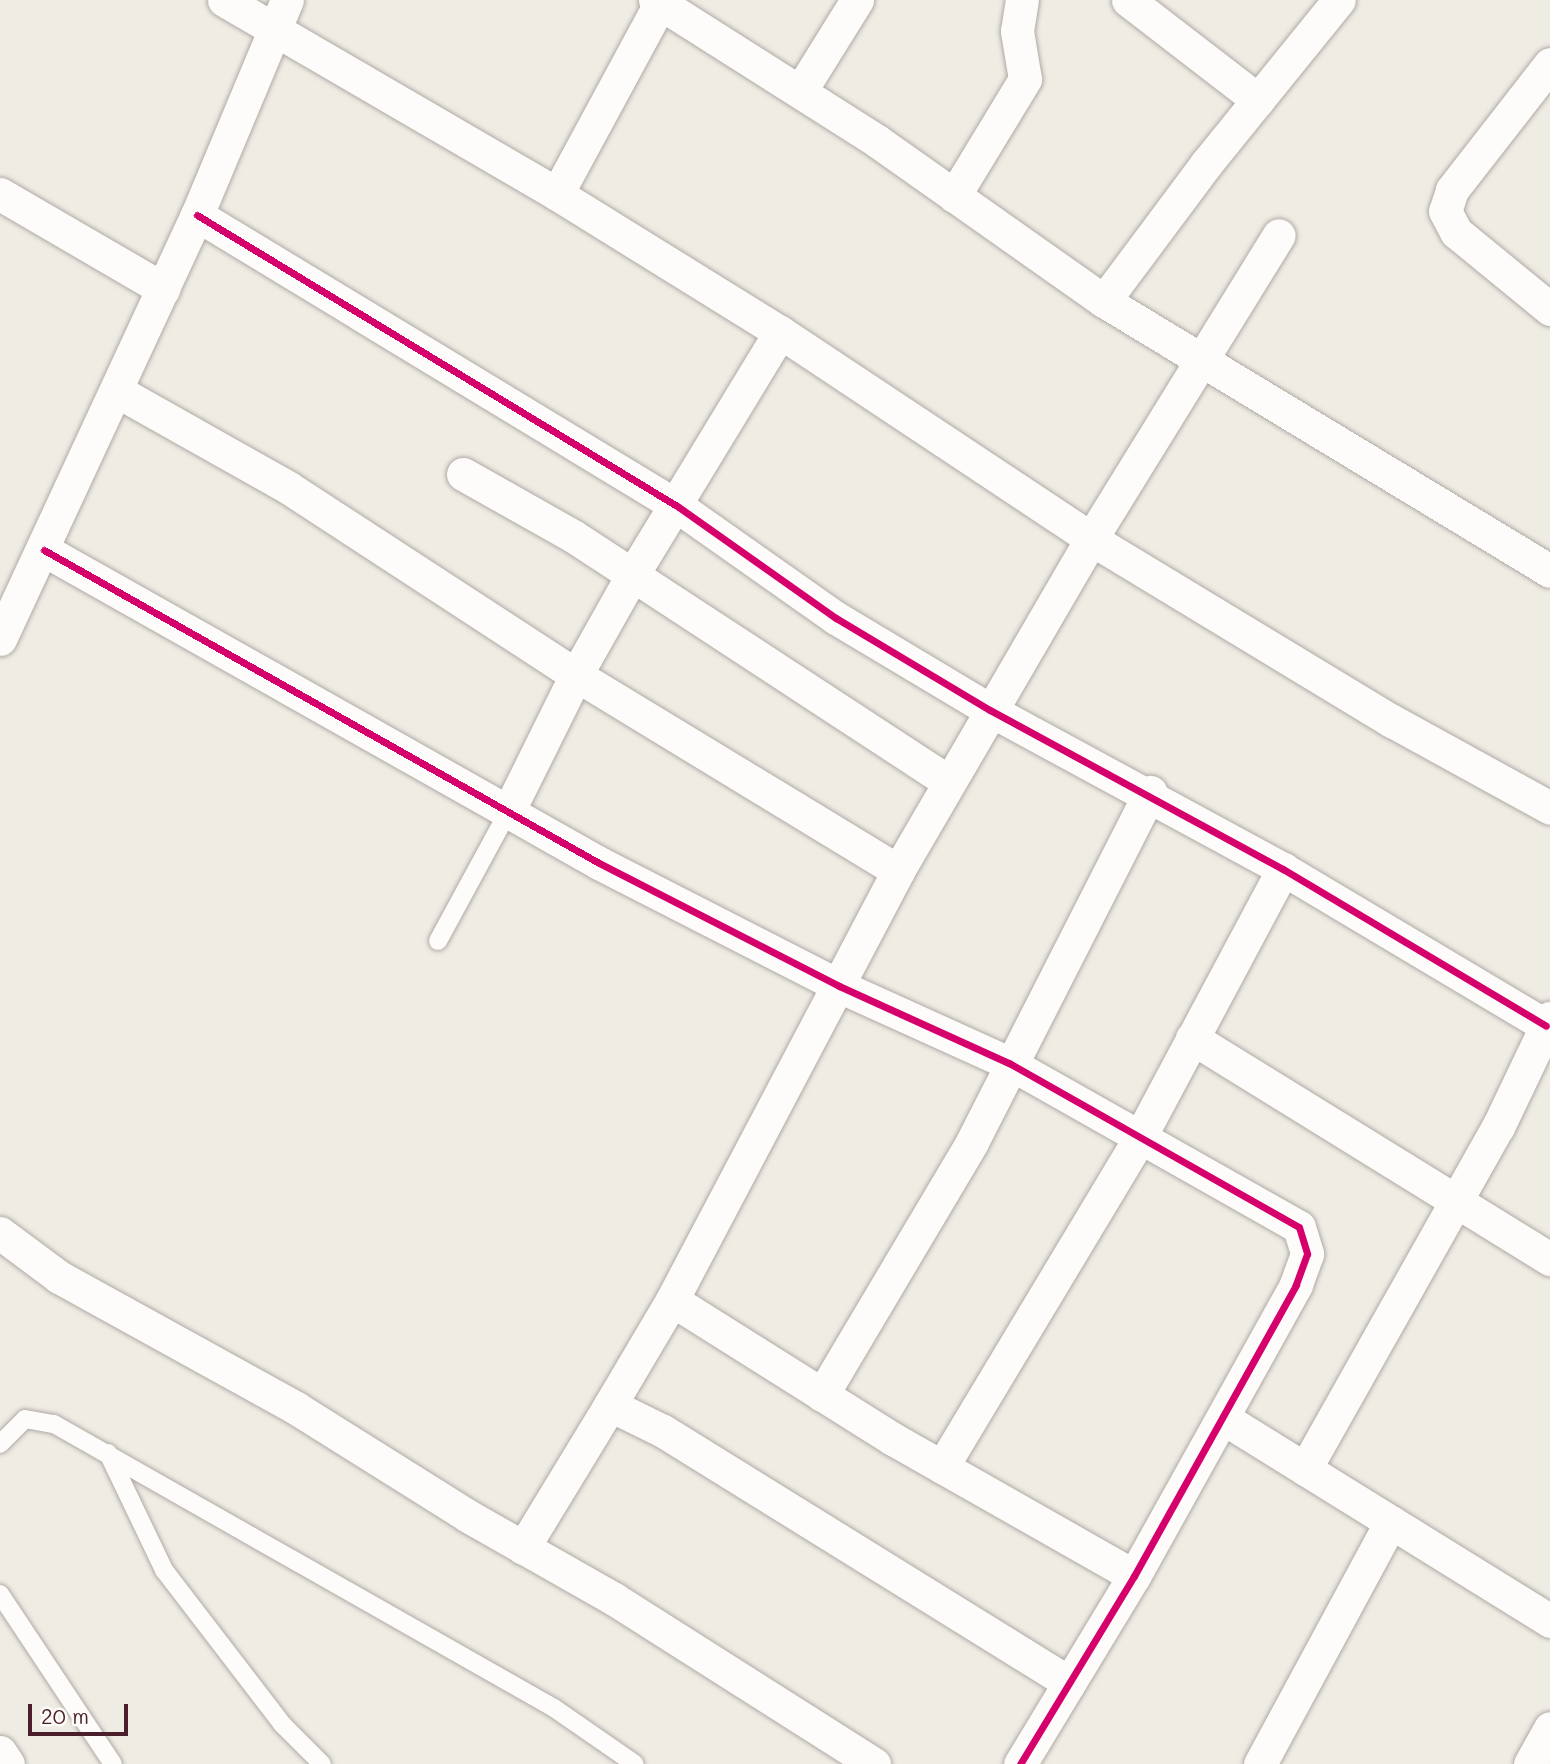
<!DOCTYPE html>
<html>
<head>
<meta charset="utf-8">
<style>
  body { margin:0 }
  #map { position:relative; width:1550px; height:1764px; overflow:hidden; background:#efece3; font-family:Mali,sans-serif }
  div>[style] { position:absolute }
  .roads { filter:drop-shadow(0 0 2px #b0a9a5) drop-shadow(0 0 2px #b0a9a5) }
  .service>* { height:18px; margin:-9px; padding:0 9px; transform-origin:9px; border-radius:9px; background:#fdfcfb }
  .minor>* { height:33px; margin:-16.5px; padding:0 16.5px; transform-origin:16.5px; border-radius:16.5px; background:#fdfcfb }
  .cycleway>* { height:7px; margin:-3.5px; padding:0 3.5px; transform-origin:3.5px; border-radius:3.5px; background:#d6006c }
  span { translate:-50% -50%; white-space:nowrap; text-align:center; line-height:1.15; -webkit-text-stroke:7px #fdfcf7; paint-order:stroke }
  .scale { position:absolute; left:28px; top:1704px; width:100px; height:32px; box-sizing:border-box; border:4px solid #4a1f2b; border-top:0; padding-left:9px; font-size:21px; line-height:24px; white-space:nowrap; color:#4a1f2b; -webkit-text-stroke:5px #fdfcf7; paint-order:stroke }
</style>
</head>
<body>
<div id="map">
  <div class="roads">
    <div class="service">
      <div style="left:438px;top:941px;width:147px;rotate:-61.5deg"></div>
      <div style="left:0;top:1444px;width:35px;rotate:-45deg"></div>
      <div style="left:25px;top:1419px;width:29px;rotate:10deg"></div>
      <div style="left:54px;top:1424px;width:575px;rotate:29.6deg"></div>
      <div style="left:554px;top:1708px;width:98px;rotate:34.7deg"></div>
      <div style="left:108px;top:1453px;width:130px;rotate:64.4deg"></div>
      <div style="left:164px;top:1570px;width:195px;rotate:52.5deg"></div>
      <div style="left:283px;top:1725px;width:55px;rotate:45deg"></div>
      <div style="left:0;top:1594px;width:204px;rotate:56.4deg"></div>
    </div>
    <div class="minor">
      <div style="left:224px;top:0;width:385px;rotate:30.2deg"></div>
      <div style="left:557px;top:194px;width:262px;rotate:31.8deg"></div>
      <div style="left:780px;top:332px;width:374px;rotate:33.6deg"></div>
      <div style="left:1091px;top:539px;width:352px;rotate:31.2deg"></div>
      <div style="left:1392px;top:721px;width:180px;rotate:28.8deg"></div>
      <div style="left:655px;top:0;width:263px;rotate:32.4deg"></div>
      <div style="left:877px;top:141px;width:278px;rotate:35.2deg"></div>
      <div style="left:1104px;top:301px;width:521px;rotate:31.19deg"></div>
      <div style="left:1128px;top:0;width:164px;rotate:37.6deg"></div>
      <div style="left:1550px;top:64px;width:160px;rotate:127.9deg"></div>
      <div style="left:1452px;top:190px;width:22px;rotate:108deg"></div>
      <div style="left:1445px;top:211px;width:24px;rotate:62deg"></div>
      <div style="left:1456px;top:232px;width:122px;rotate:39.3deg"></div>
      <div style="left:801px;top:90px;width:106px;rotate:-58.1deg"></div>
      <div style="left:0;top:194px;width:189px;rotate:30.2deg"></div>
      <div style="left:557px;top:194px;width:221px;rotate:-61.6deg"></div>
      <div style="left:954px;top:196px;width:137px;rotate:-58.7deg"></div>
      <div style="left:1025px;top:79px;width:49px;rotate:-99.5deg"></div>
      <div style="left:1017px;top:31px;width:31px;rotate:-81deg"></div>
      <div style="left:197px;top:215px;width:561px;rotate:31.23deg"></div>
      <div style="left:677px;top:506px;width:194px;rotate:35.2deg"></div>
      <div style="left:836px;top:618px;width:179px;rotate:30.9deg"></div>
      <div style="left:990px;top:710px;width:333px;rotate:28.5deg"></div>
      <div style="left:1283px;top:869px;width:306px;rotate:30.8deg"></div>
      <div style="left:1104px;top:301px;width:171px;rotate:-53.3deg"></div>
      <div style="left:1206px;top:164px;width:211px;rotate:-51deg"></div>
      <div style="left:117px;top:391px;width:197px;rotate:29.4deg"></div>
      <div style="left:289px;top:488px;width:343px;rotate:33.1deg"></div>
      <div style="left:576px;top:675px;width:377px;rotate:31.3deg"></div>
      <div style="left:463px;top:474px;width:126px;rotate:29.4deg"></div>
      <div style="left:573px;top:536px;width:449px;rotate:33.2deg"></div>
      <div style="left:44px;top:550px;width:637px;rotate:29.42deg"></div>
      <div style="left:599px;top:863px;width:270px;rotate:27.1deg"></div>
      <div style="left:839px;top:986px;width:187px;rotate:24.4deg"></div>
      <div style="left:1009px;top:1063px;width:333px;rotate:29.5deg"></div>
      <div style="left:1299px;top:1227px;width:28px;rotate:73deg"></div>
      <div style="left:1307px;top:1254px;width:33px;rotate:110deg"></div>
      <div style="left:1296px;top:1285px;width:333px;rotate:119.1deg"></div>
      <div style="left:1134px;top:1576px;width:220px;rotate:121.2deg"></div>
      <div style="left:0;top:639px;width:468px;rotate:-65.1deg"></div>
      <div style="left:197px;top:215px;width:233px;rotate:-67.3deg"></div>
      <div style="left:508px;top:812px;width:153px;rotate:-63.6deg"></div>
      <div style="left:576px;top:675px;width:116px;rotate:-60.6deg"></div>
      <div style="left:633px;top:574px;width:283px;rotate:-58.7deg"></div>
      <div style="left:1192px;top:1038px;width:421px;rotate:31.7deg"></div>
      <div style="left:0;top:1233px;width:74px;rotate:36.7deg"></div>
      <div style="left:59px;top:1277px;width:271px;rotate:28.9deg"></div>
      <div style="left:296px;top:1408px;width:203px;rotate:32.1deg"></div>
      <div style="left:468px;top:1516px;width:168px;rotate:29.6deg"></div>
      <div style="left:614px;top:1599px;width:308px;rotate:32.4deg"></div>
      <div style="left:672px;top:1300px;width:261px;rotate:32.2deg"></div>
      <div style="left:893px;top:1439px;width:277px;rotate:29.6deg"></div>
      <div style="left:822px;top:1395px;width:294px;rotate:-59.3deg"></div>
      <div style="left:972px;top:1142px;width:393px;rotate:-63deg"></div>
      <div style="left:610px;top:1405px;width:122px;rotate:-59.4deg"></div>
      <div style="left:672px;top:1300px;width:485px;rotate:-62.2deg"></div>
      <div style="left:898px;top:871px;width:384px;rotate:-59.8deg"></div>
      <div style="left:1091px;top:539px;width:357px;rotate:-58.3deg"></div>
      <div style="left:1223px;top:1418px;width:385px;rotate:31.8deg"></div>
      <div style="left:942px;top:1467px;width:385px;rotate:-59deg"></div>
      <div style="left:1140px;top:1137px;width:304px;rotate:-61.9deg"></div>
      <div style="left:1305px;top:1469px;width:393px;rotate:-60.6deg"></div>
      <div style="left:1498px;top:1127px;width:121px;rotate:-64.5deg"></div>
      <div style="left:523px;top:1548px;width:167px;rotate:-58.7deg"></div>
      <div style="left:610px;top:1405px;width:59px;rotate:26.1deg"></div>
      <div style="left:663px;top:1431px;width:478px;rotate:31.8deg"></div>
      <div style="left:0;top:1752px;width:14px;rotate:56deg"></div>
      <div style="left:1260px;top:1764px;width:275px;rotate:-61.6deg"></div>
      <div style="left:1530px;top:1764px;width:41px;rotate:-60.9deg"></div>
    </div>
  </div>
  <div class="cycleway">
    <div style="left:197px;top:215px;width:561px;rotate:31.23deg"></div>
    <div style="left:677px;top:506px;width:194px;rotate:35.2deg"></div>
    <div style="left:836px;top:618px;width:179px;rotate:30.9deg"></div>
    <div style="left:990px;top:710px;width:333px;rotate:28.5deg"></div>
    <div style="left:1283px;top:869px;width:306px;rotate:30.8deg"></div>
    <div style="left:44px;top:550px;width:637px;rotate:29.42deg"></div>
    <div style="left:599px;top:863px;width:270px;rotate:27.1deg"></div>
    <div style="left:839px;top:986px;width:187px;rotate:24.4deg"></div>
    <div style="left:1009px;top:1063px;width:333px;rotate:29.5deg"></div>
    <div style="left:1299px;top:1227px;width:28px;rotate:73deg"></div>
    <div style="left:1307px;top:1254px;width:33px;rotate:110deg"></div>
    <div style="left:1296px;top:1285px;width:333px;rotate:119.1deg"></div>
    <div style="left:1134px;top:1576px;width:220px;rotate:121.2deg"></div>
  </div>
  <div class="scale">20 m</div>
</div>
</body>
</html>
